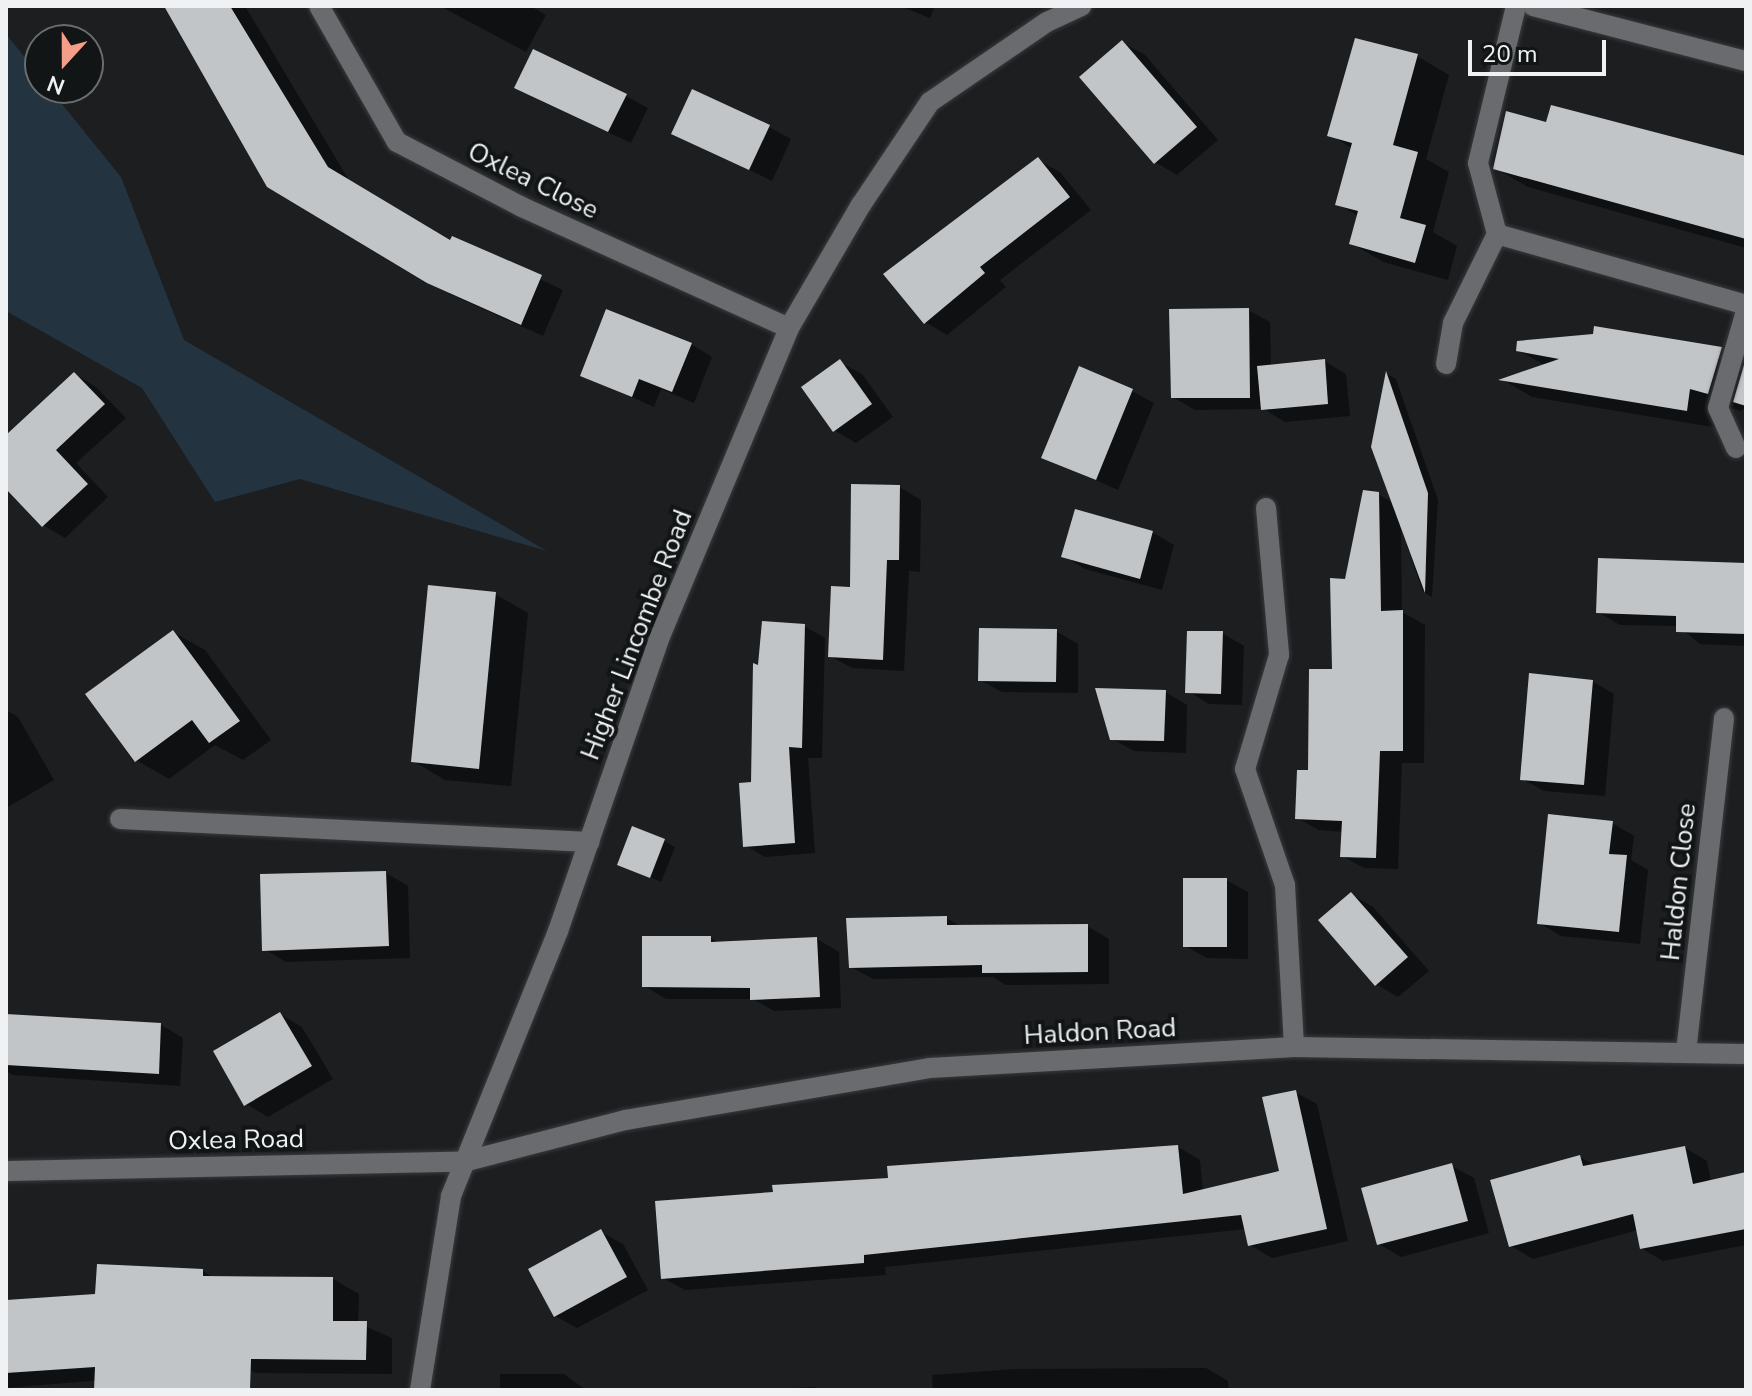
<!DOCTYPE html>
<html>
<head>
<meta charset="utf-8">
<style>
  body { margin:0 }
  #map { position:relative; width:1752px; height:1396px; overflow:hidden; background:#1c1e20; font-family:"Nunito Sans",sans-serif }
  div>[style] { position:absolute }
  .green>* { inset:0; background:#233340 }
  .shadow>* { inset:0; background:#0007 }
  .building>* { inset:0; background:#c2c5c8 }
  .roads { filter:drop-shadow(0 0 2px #393b3c) drop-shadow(0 0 2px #393b3c) }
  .street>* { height:20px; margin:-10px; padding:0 10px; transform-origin:10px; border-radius:10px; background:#696b6e }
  span { translate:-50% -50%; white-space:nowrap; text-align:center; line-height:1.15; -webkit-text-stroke:8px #121516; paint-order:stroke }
  .street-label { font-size:26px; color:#eff1f2 }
  .frame { position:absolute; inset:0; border:8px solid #eff1f2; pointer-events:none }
  .north { position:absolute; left:24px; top:24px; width:80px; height:80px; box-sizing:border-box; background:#121516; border:2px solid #6a6d6e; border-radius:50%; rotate:201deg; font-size:22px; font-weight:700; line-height:32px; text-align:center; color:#eff1f2 }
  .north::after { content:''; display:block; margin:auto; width:28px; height:36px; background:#f49e89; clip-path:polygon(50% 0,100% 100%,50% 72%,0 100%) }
  .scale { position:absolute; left:1468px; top:40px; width:138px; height:36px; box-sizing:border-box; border:4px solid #eff1f2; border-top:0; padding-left:10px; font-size:24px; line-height:28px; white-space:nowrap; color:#eff1f2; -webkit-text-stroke:6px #121516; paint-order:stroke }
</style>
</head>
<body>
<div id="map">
  <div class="green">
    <div style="clip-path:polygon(6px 34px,40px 76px,40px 88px,49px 88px,121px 177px,184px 340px,547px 551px,300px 479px,215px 502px,142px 388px,6px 311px)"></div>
  </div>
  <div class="shadow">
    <div style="clip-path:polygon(166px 6px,245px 6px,350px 182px,451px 243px,453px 238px,563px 290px,543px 336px,452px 295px,269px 186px)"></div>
    <div style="clip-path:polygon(440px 6px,530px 6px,546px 15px,526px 52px)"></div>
    <div style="clip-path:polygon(900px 6px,935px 6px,930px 18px)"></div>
    <div style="clip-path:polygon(1123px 43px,1145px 55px,1218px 140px,1177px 175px,1155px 162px)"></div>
    <div style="clip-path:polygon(1417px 56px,1449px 75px,1426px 159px,1449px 172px,1433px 232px,1457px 246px,1448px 280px,1383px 262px,1351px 243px,1358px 216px,1338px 204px,1353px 149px,1330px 135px)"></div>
    <div style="clip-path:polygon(626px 96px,648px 108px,631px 143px,539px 100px)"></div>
    <div style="clip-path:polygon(1547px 124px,1746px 158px,1746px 248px,1528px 187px,1495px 168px)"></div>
    <div style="clip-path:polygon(769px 127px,791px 139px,772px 181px,674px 133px)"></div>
    <div style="clip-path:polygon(1038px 160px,1060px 172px,1091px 210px,1000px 280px,1006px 287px,947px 335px,925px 322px)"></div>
    <div style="clip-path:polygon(1248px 310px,1270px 322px,1271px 366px,1324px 361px,1346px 374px,1350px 416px,1285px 422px,1264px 409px,1195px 410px,1173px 397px)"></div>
    <div style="clip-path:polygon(691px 344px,712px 357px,694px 403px,661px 389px,654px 407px,582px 375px)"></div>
    <div style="clip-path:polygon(1697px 345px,1744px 372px,1746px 366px,1746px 407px,1741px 411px,1722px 406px,1719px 428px,1532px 397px,1503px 380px,1546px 366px,1518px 350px)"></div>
    <div style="clip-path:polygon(840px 362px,862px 374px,893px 417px,856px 443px,834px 430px)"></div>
    <div style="clip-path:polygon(75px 374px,96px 387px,126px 418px,76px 463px,108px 497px,65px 538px,43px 525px,6px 486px,6px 438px)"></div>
    <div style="clip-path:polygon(1387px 374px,1396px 379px,1438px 500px,1432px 597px,1423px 592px,1401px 529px,1402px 612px,1425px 625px,1424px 763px,1402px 763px,1398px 869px,1364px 868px,1342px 856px,1343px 832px,1319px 830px,1297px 818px,1334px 671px,1347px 581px,1378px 494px,1392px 502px,1373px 447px)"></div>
    <div style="clip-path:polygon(1132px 391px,1154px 403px,1118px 490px,1044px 457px)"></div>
    <div style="clip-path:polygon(899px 487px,921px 500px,920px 572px,909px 571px,904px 671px,852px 668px,830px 656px,852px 589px)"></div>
    <div style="clip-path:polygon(1152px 532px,1174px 545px,1162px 590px,1085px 569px,1064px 556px)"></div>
    <div style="clip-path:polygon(1746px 574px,1746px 646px,1700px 644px,1678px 626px,1620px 625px,1598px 612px)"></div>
    <div style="clip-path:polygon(495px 594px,528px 613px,511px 786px,445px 780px,413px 761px)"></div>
    <div style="clip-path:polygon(804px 626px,825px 638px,822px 758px,808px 758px,815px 853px,765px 857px,745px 845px,760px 668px)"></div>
    <div style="clip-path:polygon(1056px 631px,1078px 644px,1078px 693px,1002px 692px,980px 680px)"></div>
    <div style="clip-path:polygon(173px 632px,205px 650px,271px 740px,243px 760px,215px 745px,169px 779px,136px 760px)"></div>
    <div style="clip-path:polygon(1222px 633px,1244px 646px,1242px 705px,1209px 704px,1188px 691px)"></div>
    <div style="clip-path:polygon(1592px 681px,1614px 694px,1605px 796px,1544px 791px,1522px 779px)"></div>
    <div style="clip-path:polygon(1165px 692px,1187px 705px,1186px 753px,1134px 751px,1112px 739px)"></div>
    <div style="clip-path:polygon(6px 710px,18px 717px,54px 780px,6px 808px)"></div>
    <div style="clip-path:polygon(1612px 823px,1634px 836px,1631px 860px,1648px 870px,1640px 944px,1561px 936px,1539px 923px)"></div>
    <div style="clip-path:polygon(664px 841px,675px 847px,661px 882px,619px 864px)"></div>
    <div style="clip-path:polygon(386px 873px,408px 886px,410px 958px,286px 962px,264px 949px)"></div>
    <div style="clip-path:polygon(1226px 880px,1248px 892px,1248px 959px,1207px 958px,1185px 946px)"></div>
    <div style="clip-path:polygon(1351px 894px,1373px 907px,1429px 971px,1398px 997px,1376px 984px)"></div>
    <div style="clip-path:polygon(946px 918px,963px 927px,1087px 926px,1109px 939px,1109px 984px,1006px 985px,993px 977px,873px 979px,851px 967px)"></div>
    <div style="clip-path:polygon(711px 938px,720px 943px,817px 939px,839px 952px,841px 1008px,774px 1011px,753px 999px,666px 999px,644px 986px)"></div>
    <div style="clip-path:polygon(280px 1014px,302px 1027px,333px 1079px,268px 1117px,246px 1104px)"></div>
    <div style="clip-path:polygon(6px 1015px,161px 1025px,183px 1038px,180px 1086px,13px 1075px,6px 1071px)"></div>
    <div style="clip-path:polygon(1295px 1092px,1317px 1104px,1348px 1241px,1272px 1258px,1250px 1245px,1246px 1229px,885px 1267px,886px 1275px,685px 1290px,663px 1278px,775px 1194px,1178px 1147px,1200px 1160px,1203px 1191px,1281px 1173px)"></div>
    <div style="clip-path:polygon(1685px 1148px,1707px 1161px,1711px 1182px,1746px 1174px,1746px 1245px,1663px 1261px,1641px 1248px,1638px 1230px,1533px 1259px,1511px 1246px,1580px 1157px,1595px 1165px)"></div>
    <div style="clip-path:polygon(1452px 1166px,1474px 1178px,1489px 1233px,1401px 1257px,1379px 1244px)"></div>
    <div style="clip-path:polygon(601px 1232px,623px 1244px,648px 1290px,577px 1328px,555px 1316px)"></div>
    <div style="clip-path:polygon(203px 1271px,214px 1278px,333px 1279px,359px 1294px,358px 1323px,392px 1338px,392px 1374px,255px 1373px,247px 1368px,6px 1388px,6px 1302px,97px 1296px)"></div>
    <div style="clip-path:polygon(1206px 1368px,1228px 1381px,1229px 1390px,933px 1390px,932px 1375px,1015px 1369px)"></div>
    <div style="clip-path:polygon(500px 1374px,564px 1374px,586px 1390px,500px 1390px)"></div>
    <div style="clip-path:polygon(814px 1387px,820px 1390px,758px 1390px)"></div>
  </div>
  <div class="building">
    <div style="clip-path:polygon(164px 6px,230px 6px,328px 167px,450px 240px,452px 236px,542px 275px,521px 325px,427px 283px,267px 187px)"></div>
    <div style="clip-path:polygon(1355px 38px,1418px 54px,1393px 145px,1418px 152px,1400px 218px,1426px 225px,1415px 263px,1349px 244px,1358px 211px,1335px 205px,1352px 143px,1327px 136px)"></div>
    <div style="clip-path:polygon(1122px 40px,1197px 127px,1154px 164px,1079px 77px)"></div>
    <div style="clip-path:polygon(533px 49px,627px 94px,608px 132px,514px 88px)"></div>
    <div style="clip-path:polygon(692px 89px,770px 125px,749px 170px,671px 134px)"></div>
    <div style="clip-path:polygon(1551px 105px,1746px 156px,1746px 239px,1493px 169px,1506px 111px,1546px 122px)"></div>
    <div style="clip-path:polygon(1038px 157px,1070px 197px,980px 267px,985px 273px,924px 324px,883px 274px)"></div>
    <div style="clip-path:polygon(1249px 308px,1250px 398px,1171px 398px,1169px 309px)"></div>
    <div style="clip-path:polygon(606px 309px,692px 343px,672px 392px,639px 379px,632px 397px,580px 376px)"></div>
    <div style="clip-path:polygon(1594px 326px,1722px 347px,1708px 394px,1690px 389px,1687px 411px,1498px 380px,1559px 359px,1516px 351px,1517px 341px,1593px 334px)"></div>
    <div style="clip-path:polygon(1746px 358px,1746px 406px,1733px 402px)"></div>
    <div style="clip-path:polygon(840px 359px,872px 404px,833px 432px,801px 387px)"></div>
    <div style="clip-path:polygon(1325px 359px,1328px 404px,1261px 410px,1257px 366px)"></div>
    <div style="clip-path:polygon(1079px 366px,1133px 389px,1096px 480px,1041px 458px)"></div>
    <div style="clip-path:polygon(1386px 371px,1428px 493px,1425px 593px,1371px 447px)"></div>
    <div style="clip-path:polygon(74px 372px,105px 404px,56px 450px,88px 484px,42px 527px,6px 489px,6px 435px)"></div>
    <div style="clip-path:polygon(851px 484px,900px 485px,899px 560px,887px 560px,883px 660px,828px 657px,831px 586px,850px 587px)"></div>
    <div style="clip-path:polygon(1363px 490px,1379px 492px,1381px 611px,1403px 610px,1403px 751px,1380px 751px,1376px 858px,1340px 857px,1342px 821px,1295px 819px,1297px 770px,1308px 770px,1309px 669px,1332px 669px,1330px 578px,1345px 579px)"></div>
    <div style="clip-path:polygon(1075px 509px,1153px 531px,1140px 579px,1061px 557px)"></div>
    <div style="clip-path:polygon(1598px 558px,1746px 563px,1746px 634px,1676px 632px,1676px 616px,1596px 613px)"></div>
    <div style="clip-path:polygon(428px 585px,496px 592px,479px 769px,411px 762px)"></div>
    <div style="clip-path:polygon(762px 621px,805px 624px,802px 748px,789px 747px,795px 843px,743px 847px,739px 783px,751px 782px,753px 663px,758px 665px)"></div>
    <div style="clip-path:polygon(979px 628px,1057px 629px,1056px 682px,978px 681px)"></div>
    <div style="clip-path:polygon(173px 630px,240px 721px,209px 743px,192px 720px,135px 762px,85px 694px)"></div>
    <div style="clip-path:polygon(1187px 631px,1223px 631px,1221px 694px,1185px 693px)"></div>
    <div style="clip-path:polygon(1529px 673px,1593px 680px,1584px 785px,1520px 780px)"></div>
    <div style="clip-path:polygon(1095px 688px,1166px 690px,1164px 741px,1110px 740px)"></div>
    <div style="clip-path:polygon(1548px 814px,1613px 821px,1609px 854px,1627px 855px,1619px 932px,1537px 924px)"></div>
    <div style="clip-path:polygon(632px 826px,665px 839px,650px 878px,617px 865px)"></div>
    <div style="clip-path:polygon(386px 871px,389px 946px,262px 951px,260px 874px)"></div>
    <div style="clip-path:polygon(1183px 878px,1227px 878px,1227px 947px,1183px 947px)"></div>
    <div style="clip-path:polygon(1351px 892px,1408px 957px,1375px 986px,1318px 920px)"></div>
    <div style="clip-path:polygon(947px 916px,947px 925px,1088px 924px,1088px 972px,982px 973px,982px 965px,849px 968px,846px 918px)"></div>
    <div style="clip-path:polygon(642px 936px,711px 936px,711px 942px,817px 937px,820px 997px,750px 1000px,750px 988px,642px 987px)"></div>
    <div style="clip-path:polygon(280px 1012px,312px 1066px,244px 1106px,213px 1051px)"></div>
    <div style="clip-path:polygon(6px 1014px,161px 1023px,159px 1074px,6px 1065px)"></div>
    <div style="clip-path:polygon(1296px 1090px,1327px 1229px,1248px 1246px,1241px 1215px,864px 1255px,864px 1263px,661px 1279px,655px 1201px,773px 1192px,772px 1185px,888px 1178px,887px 1166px,1178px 1145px,1183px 1194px,1279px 1171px,1262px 1097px)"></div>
    <div style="clip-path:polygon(1685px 1146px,1693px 1184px,1746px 1172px,1746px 1229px,1640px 1249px,1633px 1214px,1509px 1247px,1490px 1180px,1580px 1155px,1583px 1166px)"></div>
    <div style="clip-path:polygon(1452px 1163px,1468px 1221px,1377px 1245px,1361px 1188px)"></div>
    <div style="clip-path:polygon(601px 1229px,627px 1277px,554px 1317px,528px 1269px)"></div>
    <div style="clip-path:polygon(97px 1264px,203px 1269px,203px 1276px,333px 1277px,333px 1321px,367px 1321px,366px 1360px,251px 1359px,250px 1390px,94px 1390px,95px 1367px,6px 1373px,6px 1300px,95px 1294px)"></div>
  </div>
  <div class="roads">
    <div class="street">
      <div style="left:319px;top:6px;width:157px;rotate:60.2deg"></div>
      <div style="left:397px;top:142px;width:141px;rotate:27.5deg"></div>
      <div style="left:522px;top:207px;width:293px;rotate:24.4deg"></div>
      <div style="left:1533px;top:6px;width:220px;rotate:14.5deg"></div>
      <div style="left:1497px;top:234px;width:259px;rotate:15.9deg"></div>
      <div style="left:1446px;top:364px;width:42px;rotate:-80.3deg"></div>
      <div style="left:1453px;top:323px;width:99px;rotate:-63.7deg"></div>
      <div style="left:1497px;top:234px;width:73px;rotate:-105deg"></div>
      <div style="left:1478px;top:163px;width:162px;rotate:-76.4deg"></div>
      <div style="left:1736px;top:448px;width:44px;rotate:-114.2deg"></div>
      <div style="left:1718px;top:408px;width:101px;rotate:-73.9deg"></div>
      <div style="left:1266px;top:508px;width:148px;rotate:84.9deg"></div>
      <div style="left:1279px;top:655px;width:119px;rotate:106.6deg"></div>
      <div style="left:1245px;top:769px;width:123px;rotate:71deg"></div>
      <div style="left:1285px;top:885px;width:162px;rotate:86.8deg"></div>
      <div style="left:120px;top:819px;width:470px;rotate:2.8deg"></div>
      <div style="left:1686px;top:1052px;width:336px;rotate:-83.5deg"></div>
      <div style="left:6px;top:1171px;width:461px;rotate:-1.2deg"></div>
      <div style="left:467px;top:1161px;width:164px;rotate:-14.5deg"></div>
      <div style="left:626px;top:1120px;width:308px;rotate:-9.7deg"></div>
      <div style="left:930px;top:1068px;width:365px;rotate:-3.3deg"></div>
      <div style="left:1294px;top:1047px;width:452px;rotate:0.9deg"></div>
      <div style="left:420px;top:1390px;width:196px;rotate:-80.9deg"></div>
      <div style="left:451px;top:1196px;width:286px;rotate:-68deg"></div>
      <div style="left:558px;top:931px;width:309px;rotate:-70.9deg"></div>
      <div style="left:659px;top:639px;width:337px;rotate:-67.3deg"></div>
      <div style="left:789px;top:328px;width:143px;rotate:-59.7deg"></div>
      <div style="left:861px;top:205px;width:124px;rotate:-56.2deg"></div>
      <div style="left:930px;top:102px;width:142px;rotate:-34.4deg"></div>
      <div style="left:1047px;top:22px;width:38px;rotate:-25deg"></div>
    </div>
  </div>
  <div class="street-label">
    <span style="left:533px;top:181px;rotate:26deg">Oxlea Close</span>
    <span style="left:637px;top:635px;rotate:-69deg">Higher Lincombe Road</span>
    <span style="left:1679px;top:882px;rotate:-84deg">Haldon Close</span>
    <span style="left:1100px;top:1032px;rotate:-3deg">Haldon Road</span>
    <span style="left:236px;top:1140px;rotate:-1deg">Oxlea Road</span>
  </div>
  <div class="frame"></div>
  <div class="north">N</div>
  <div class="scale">20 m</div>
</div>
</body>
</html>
